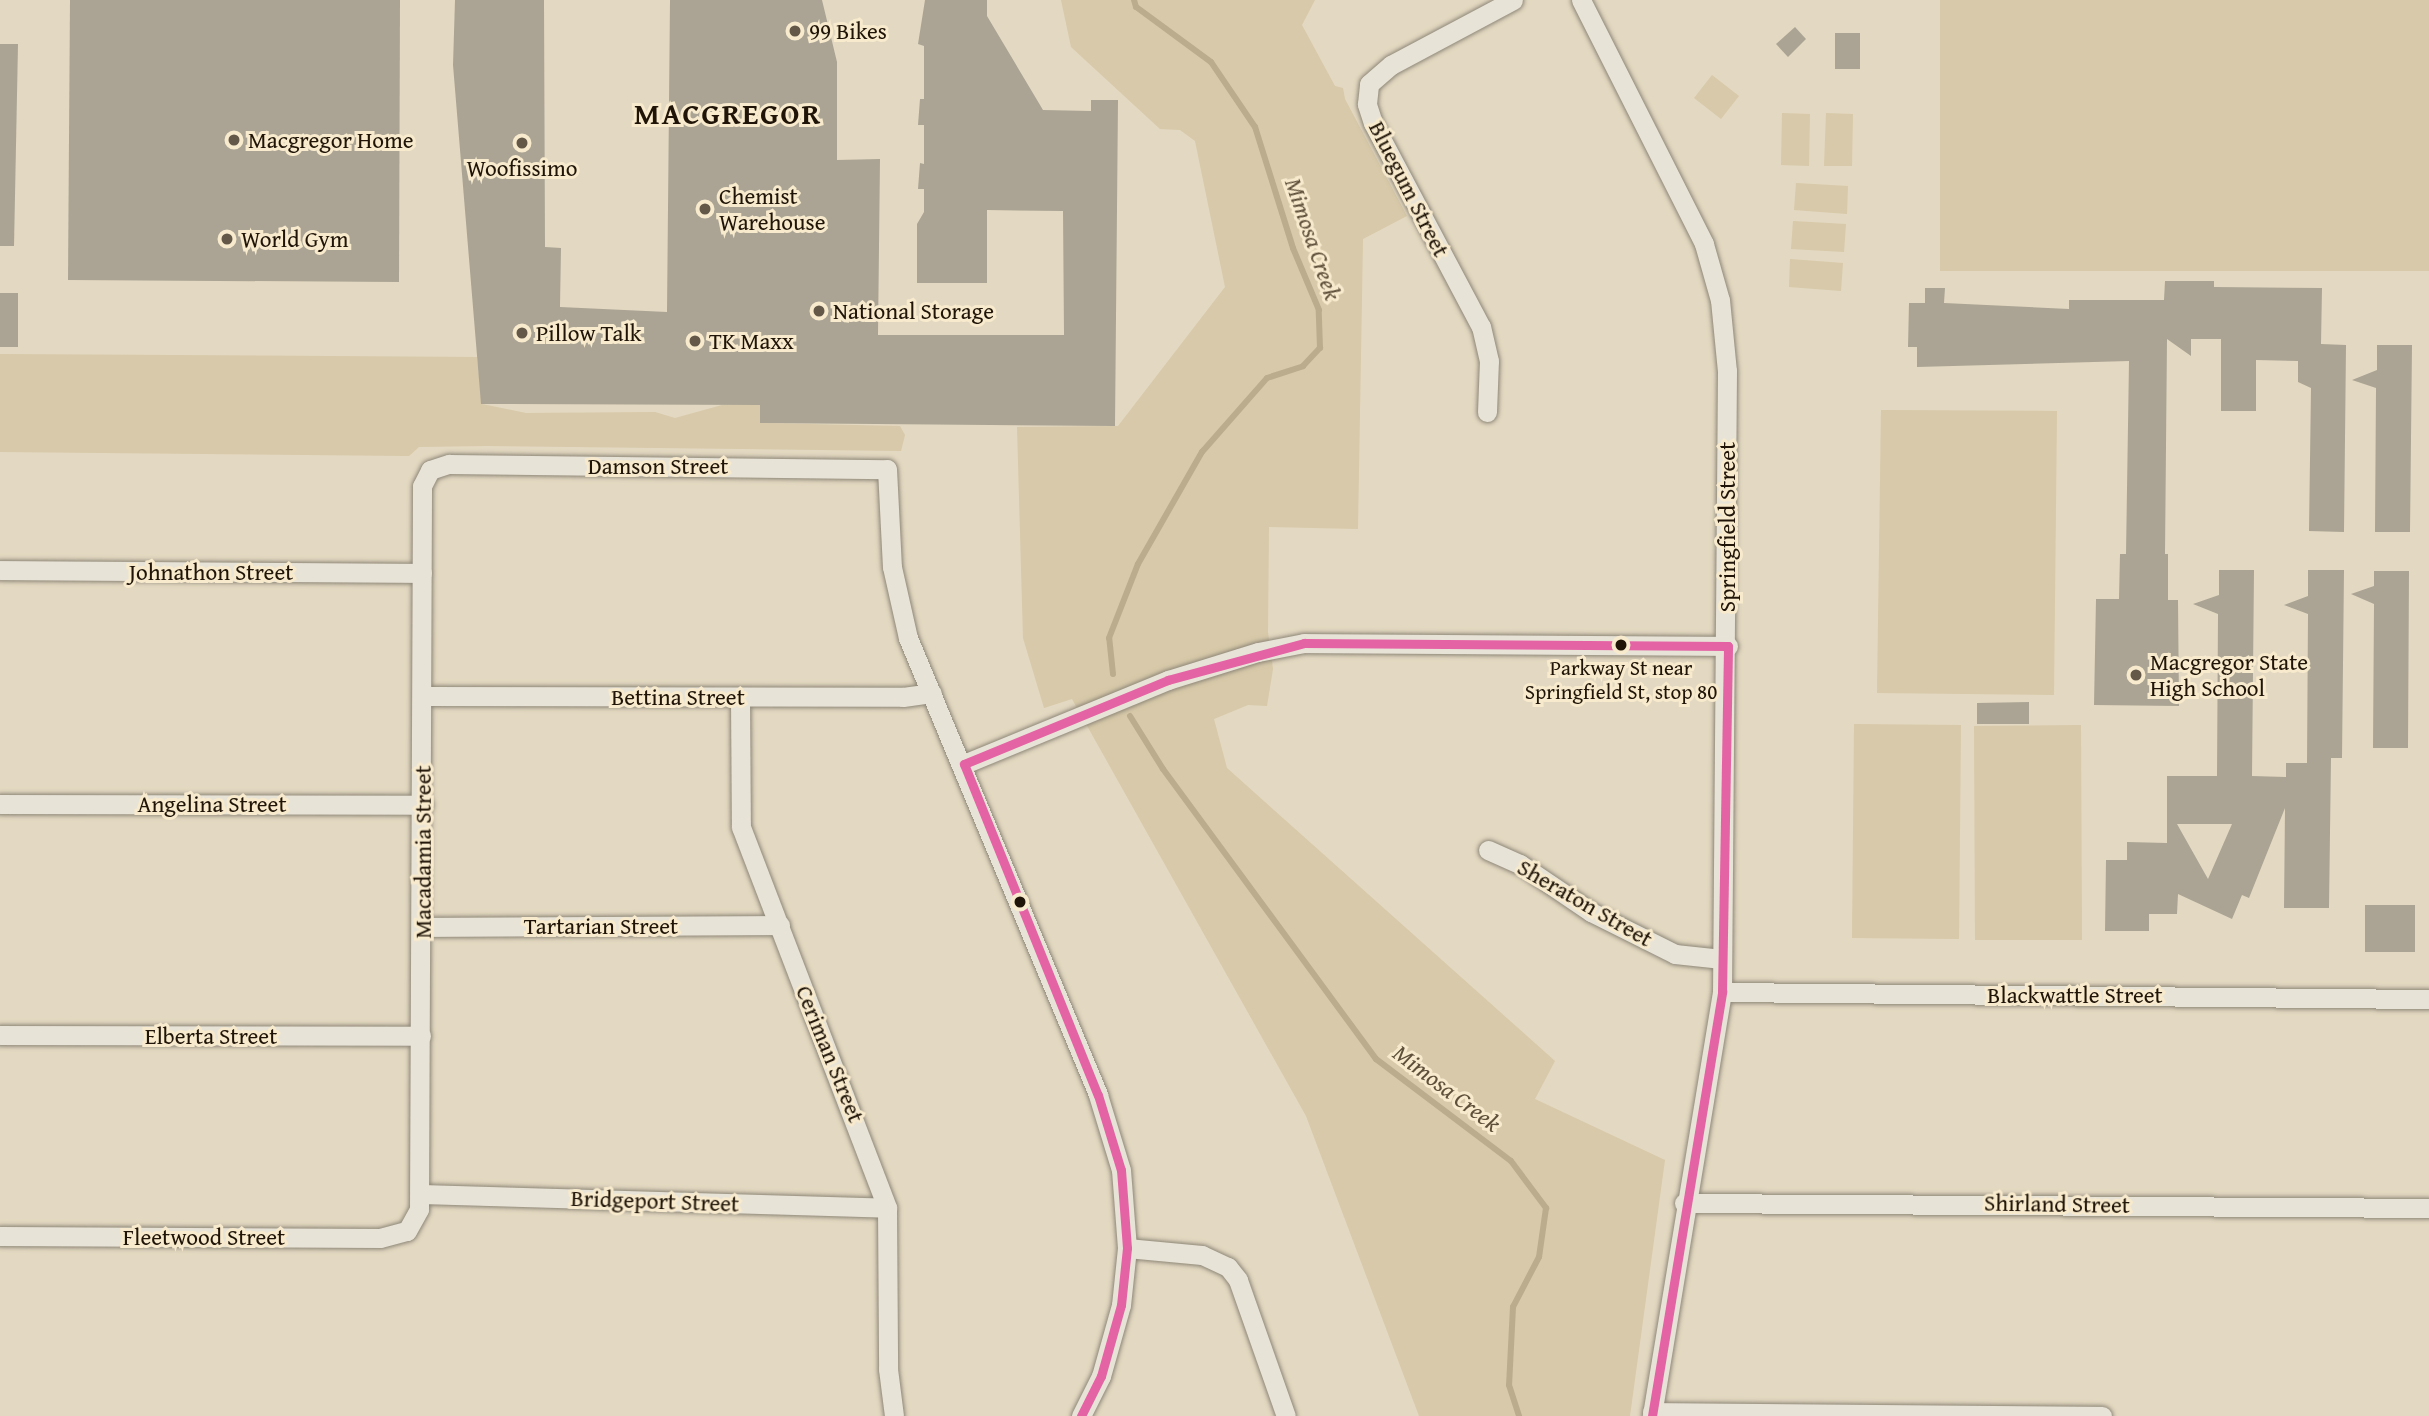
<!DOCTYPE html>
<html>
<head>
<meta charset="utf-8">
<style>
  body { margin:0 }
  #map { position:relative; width:2429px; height:1416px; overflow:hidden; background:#e3d8c1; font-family:"Gentium Book Plus",serif }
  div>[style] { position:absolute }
  .green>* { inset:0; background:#d7c9a9 }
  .stream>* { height:6px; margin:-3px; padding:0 3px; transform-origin:3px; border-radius:3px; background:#bbac8e }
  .building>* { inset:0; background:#aba494 }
  .roads { filter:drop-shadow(0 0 2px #8e8778) drop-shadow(0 0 2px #8e8778) }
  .minor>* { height:19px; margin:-9.5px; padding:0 9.5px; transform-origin:9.5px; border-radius:9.5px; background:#e8e3d7 }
  .bus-1>* { height:9px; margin:-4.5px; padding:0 4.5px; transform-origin:4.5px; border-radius:4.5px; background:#e463a4 }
  .dots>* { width:19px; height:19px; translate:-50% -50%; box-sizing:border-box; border:4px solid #f7eacd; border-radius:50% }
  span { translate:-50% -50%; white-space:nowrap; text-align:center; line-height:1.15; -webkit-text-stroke:6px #f7eacd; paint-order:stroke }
  .bus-label { font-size:21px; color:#1f1407 }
  .poi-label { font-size:23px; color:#1f1407 }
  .left { translate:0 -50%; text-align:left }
  .street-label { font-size:23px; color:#1f1407 }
  .water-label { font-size:24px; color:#5e503a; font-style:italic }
  .district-label { font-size:30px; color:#1f1407; font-weight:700; letter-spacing:2px }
</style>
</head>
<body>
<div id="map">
  <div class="green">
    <div style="clip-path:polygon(1061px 0,1315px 0,1302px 25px,1335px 86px,1343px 88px,1345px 99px,1407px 216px,1363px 239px,1358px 529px,1269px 527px,1268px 632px,1273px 669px,1267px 706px,1248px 705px,1214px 719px,1227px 768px,1555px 1061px,1535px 1099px,1665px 1160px,1630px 1416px,1419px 1416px,1306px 1116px,1072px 699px,1044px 708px,1023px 638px,1017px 427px,1118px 426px,1225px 287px,1195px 141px,1180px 130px,1160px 129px,1071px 47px)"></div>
    <div style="clip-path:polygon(1940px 0,2429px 0,2429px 271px,1940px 271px)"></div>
    <div style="clip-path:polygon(1712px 75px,1739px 96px,1721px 119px,1694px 98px)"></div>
    <div style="clip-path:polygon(1782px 113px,1810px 114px,1809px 166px,1781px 165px)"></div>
    <div style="clip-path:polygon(1826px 113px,1853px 114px,1852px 166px,1824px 166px)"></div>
    <div style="clip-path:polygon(1796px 183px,1848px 186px,1847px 214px,1794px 210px)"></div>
    <div style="clip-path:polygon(1793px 221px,1846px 224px,1844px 252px,1791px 249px)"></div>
    <div style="clip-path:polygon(1790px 259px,1843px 263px,1841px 291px,1789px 287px)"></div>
    <div style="clip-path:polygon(0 354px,477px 357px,482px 404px,526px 413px,655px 412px,675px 418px,722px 405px,760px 405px,760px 423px,900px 426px,905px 435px,901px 451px,486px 446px,419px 447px,409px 456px,0 452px)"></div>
    <div style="clip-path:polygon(1881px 410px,2057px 411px,2054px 695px,1877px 693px)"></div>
    <div style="clip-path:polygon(1854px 724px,1961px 725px,1959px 939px,1852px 938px)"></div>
    <div style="clip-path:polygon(2081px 725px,2082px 940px,1975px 940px,1974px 726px)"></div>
  </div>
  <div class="stream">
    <div style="left:1113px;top:674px;width:36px;rotate:-96deg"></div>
    <div style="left:1109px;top:638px;width:79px;rotate:-68.6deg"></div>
    <div style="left:1138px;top:564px;width:129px;rotate:-60.3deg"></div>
    <div style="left:1202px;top:452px;width:98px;rotate:-48.7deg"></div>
    <div style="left:1267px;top:378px;width:38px;rotate:-18deg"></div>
    <div style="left:1303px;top:366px;width:25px;rotate:-47deg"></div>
    <div style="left:1320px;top:348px;width:38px;rotate:-92deg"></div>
    <div style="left:1319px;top:310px;width:67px;rotate:-112.8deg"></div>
    <div style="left:1293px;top:248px;width:127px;rotate:-107.4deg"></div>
    <div style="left:1255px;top:127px;width:78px;rotate:-124.1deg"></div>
    <div style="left:1211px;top:62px;width:93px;rotate:-143.7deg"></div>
    <div style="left:1136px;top:7px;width:7px;rotate:-106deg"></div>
    <div style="left:1130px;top:716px;width:62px;rotate:58.1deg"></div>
    <div style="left:1163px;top:769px;width:360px;rotate:53.7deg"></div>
    <div style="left:1376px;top:1059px;width:169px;rotate:37.1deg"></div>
    <div style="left:1511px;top:1161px;width:59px;rotate:53.3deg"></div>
    <div style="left:1546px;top:1208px;width:49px;rotate:98.1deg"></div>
    <div style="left:1539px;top:1257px;width:56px;rotate:117.5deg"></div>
    <div style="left:1513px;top:1307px;width:78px;rotate:92.9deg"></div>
    <div style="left:1509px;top:1385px;width:33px;rotate:72deg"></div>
  </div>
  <div class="building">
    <div style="clip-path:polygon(70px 0,400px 0,399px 282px,68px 280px)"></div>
    <div style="clip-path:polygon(455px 0,544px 0,545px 247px,561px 248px,560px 307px,667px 312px,670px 0,822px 0,837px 62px,837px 160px,880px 159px,878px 335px,1064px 335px,1063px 211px,987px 210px,987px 283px,917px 283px,917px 224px,924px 212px,924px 189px,918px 189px,920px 163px,924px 164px,924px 125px,918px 125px,920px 99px,924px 99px,924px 46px,918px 44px,925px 0,987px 0,987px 16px,1043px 110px,1091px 111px,1091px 100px,1118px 100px,1115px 426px,760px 423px,760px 405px,481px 404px,453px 65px)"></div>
    <div style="clip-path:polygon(1795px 27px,1806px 39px,1788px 57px,1776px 44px)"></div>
    <div style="clip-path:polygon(1835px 33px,1860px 33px,1860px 69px,1835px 69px)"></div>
    <div style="clip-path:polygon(0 44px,18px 44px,14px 246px,0 246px)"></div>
    <div style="clip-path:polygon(2165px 281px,2214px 281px,2214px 287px,2322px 288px,2321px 344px,2346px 345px,2344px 532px,2309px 531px,2311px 388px,2298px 382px,2298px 361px,2256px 360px,2256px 411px,2221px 411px,2221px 339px,2191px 339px,2191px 356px,2167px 339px,2165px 554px,2168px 554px,2168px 600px,2178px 600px,2179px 706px,2094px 705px,2096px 599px,2119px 599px,2120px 554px,2126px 554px,2129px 361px,1917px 367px,1917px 347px,1908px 347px,1909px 303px,1925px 303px,1925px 288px,1945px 288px,1944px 303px,2069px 309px,2069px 300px,2164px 300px)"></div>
    <div style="clip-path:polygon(0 293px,18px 293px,18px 347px,0 347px)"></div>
    <div style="clip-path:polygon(2377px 345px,2412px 345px,2410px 532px,2375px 532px,2376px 388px,2352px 380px,2377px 370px)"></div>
    <div style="clip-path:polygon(evenodd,2219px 570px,2254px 570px,2252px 776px,2286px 777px,2286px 763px,2307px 763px,2308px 614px,2284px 605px,2308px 596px,2308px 570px,2344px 570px,2342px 758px,2331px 758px,2329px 908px,2284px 908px,2285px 808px,2249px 898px,2242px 895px,2232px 919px,2178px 894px,2177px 914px,2149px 914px,2149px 931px,2105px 931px,2106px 860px,2127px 860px,2127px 842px,2167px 843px,2167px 776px,2217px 776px,2218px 614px,2193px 604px,2219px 595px,2219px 570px,2177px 824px,2232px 824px,2208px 879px,2177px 824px)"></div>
    <div style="clip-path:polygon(2374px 571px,2409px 571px,2408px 748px,2373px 748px,2374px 604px,2351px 594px,2374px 586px)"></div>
    <div style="clip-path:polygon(2029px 702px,2029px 724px,1977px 724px,1977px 703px)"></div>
    <div style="clip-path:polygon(2365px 905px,2415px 905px,2415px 952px,2365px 952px)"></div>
  </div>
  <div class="roads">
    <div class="minor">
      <div style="left:1581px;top:0;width:273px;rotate:63.2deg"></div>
      <div style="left:1704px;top:244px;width:58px;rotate:74.1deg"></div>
      <div style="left:1720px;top:300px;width:71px;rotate:84.4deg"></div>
      <div style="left:1727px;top:371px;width:621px;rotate:90.46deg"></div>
      <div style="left:1722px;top:992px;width:430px;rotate:99.4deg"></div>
      <div style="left:1487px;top:412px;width:51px;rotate:-87.8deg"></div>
      <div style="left:1489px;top:361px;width:35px;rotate:-103deg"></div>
      <div style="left:1481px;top:327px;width:231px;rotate:-117.9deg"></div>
      <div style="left:1373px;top:123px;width:20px;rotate:-108deg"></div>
      <div style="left:1367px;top:104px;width:20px;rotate:-84deg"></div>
      <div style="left:1369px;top:84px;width:29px;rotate:-41deg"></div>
      <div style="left:1391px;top:65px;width:138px;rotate:-28deg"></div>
      <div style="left:0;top:570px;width:422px;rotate:0.4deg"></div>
      <div style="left:424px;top:696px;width:479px;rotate:0.1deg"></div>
      <div style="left:903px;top:697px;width:29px;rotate:-8deg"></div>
      <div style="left:740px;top:697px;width:130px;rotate:89.6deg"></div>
      <div style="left:741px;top:827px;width:408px;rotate:69deg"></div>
      <div style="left:887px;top:1208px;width:161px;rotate:89.6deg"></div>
      <div style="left:888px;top:1369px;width:47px;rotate:82.7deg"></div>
      <div style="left:964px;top:764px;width:221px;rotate:-22.4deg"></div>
      <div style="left:1168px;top:680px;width:94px;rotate:-17.3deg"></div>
      <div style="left:1258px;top:652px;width:47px;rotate:-11.1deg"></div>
      <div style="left:1304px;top:643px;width:424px;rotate:0.4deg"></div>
      <div style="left:0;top:804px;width:423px;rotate:0.1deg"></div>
      <div style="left:1488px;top:850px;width:35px;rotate:24deg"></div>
      <div style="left:1520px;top:864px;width:86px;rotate:34.1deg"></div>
      <div style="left:1591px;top:912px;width:94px;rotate:26.6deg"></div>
      <div style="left:1675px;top:954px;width:47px;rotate:6.1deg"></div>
      <div style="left:422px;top:927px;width:358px;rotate:-0.3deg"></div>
      <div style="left:1722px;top:992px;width:707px;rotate:0.57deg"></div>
      <div style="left:0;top:1035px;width:421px;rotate:0.1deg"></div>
      <div style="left:422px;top:1194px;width:465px;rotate:1.7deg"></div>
      <div style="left:1684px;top:1203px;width:745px;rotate:0.38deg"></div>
      <div style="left:0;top:1236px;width:380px;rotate:0.3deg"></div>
      <div style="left:380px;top:1238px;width:28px;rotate:-15deg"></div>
      <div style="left:407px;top:1231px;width:25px;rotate:-61deg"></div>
      <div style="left:419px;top:1209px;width:723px;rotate:-89.76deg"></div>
      <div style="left:422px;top:486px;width:18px;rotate:-63deg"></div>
      <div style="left:430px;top:470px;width:20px;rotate:-18deg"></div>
      <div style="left:449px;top:464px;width:438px;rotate:0.7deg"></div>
      <div style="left:887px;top:469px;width:98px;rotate:87.1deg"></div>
      <div style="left:892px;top:567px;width:73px;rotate:77.3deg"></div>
      <div style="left:908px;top:638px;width:495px;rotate:67.4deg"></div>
      <div style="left:1098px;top:1095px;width:78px;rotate:73deg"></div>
      <div style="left:1121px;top:1170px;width:78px;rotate:85.6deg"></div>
      <div style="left:1127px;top:1248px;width:57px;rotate:96deg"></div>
      <div style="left:1121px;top:1305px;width:74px;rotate:105.7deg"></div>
      <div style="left:1101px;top:1376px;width:45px;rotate:116.6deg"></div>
      <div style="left:1127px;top:1248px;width:75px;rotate:5.3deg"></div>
      <div style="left:1202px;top:1255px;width:29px;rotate:25deg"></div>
      <div style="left:1228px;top:1267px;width:16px;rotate:52deg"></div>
      <div style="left:1238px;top:1280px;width:144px;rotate:70.6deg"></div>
      <div style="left:1652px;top:1412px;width:450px;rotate:0.5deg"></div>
    </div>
  </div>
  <div class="bus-1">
    <div style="left:964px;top:764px;width:221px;rotate:-22.4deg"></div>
    <div style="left:1168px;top:680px;width:141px;rotate:-15.2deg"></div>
    <div style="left:1304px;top:643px;width:424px;rotate:0.4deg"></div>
    <div style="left:964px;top:764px;width:357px;rotate:68deg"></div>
    <div style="left:1098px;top:1095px;width:78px;rotate:73deg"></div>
    <div style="left:1121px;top:1170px;width:78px;rotate:85.6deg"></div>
    <div style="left:1127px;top:1248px;width:57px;rotate:96deg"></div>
    <div style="left:1121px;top:1305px;width:74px;rotate:105.7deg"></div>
    <div style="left:1101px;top:1376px;width:45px;rotate:116.6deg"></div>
    <div style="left:1652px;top:1416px;width:430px;rotate:-80.6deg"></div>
    <div style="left:1722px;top:992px;width:346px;rotate:-89deg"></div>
  </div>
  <div class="dots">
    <div style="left:795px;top:31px;background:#645948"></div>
    <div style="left:234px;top:140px;background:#645948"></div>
    <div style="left:522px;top:143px;background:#645948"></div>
    <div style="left:705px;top:209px;background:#645948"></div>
    <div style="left:227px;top:239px;background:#645948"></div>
    <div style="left:819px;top:311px;background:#645948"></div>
    <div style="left:522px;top:333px;background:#645948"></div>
    <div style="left:695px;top:341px;background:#645948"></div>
    <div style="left:1621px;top:645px;background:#1f1407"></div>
    <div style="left:2136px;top:675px;background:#645948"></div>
    <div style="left:1020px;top:902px;background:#1f1407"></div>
  </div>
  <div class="bus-label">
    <span style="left:1621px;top:680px">Parkway St near<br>Springfield St, stop 80</span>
  </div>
  <div class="poi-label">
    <span class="left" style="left:809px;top:31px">99 Bikes</span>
    <span class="left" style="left:248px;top:140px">Macgregor Home</span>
    <span style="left:522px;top:168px">Woofissimo</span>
    <span class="left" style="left:719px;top:209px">Chemist<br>Warehouse</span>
    <span class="left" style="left:241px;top:239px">World Gym</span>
    <span class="left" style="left:833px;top:311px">National Storage</span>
    <span class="left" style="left:536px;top:333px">Pillow Talk</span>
    <span class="left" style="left:709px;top:341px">TK Maxx</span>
    <span class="left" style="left:2150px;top:675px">Macgregor State<br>High School</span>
  </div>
  <div class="street-label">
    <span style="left:1409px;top:189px;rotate:63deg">Bluegum Street</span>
    <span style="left:658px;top:466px">Damson Street</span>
    <span style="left:1727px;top:527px;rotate:-90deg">Springfield Street</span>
    <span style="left:211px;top:572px">Johnathon Street</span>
    <span style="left:678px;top:697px">Bettina Street</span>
    <span style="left:212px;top:804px">Angelina Street</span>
    <span style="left:423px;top:852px;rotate:-90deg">Macadamia Street</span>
    <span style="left:1585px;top:903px;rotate:30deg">Sheraton Street</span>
    <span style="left:601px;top:926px">Tartarian Street</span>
    <span style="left:2075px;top:995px">Blackwattle Street</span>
    <span style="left:211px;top:1036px">Elberta Street</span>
    <span style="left:830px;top:1054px;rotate:68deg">Ceriman Street</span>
    <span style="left:655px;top:1201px;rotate:2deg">Bridgeport Street</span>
    <span style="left:2057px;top:1204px;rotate:1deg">Shirland Street</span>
    <span style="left:204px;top:1237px">Fleetwood Street</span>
  </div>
  <div class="water-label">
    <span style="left:1313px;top:239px;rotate:71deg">Mimosa Creek</span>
    <span style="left:1447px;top:1088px;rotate:37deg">Mimosa Creek</span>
  </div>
  <div class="district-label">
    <span style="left:728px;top:113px">MACGREGOR</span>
  </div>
</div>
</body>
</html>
